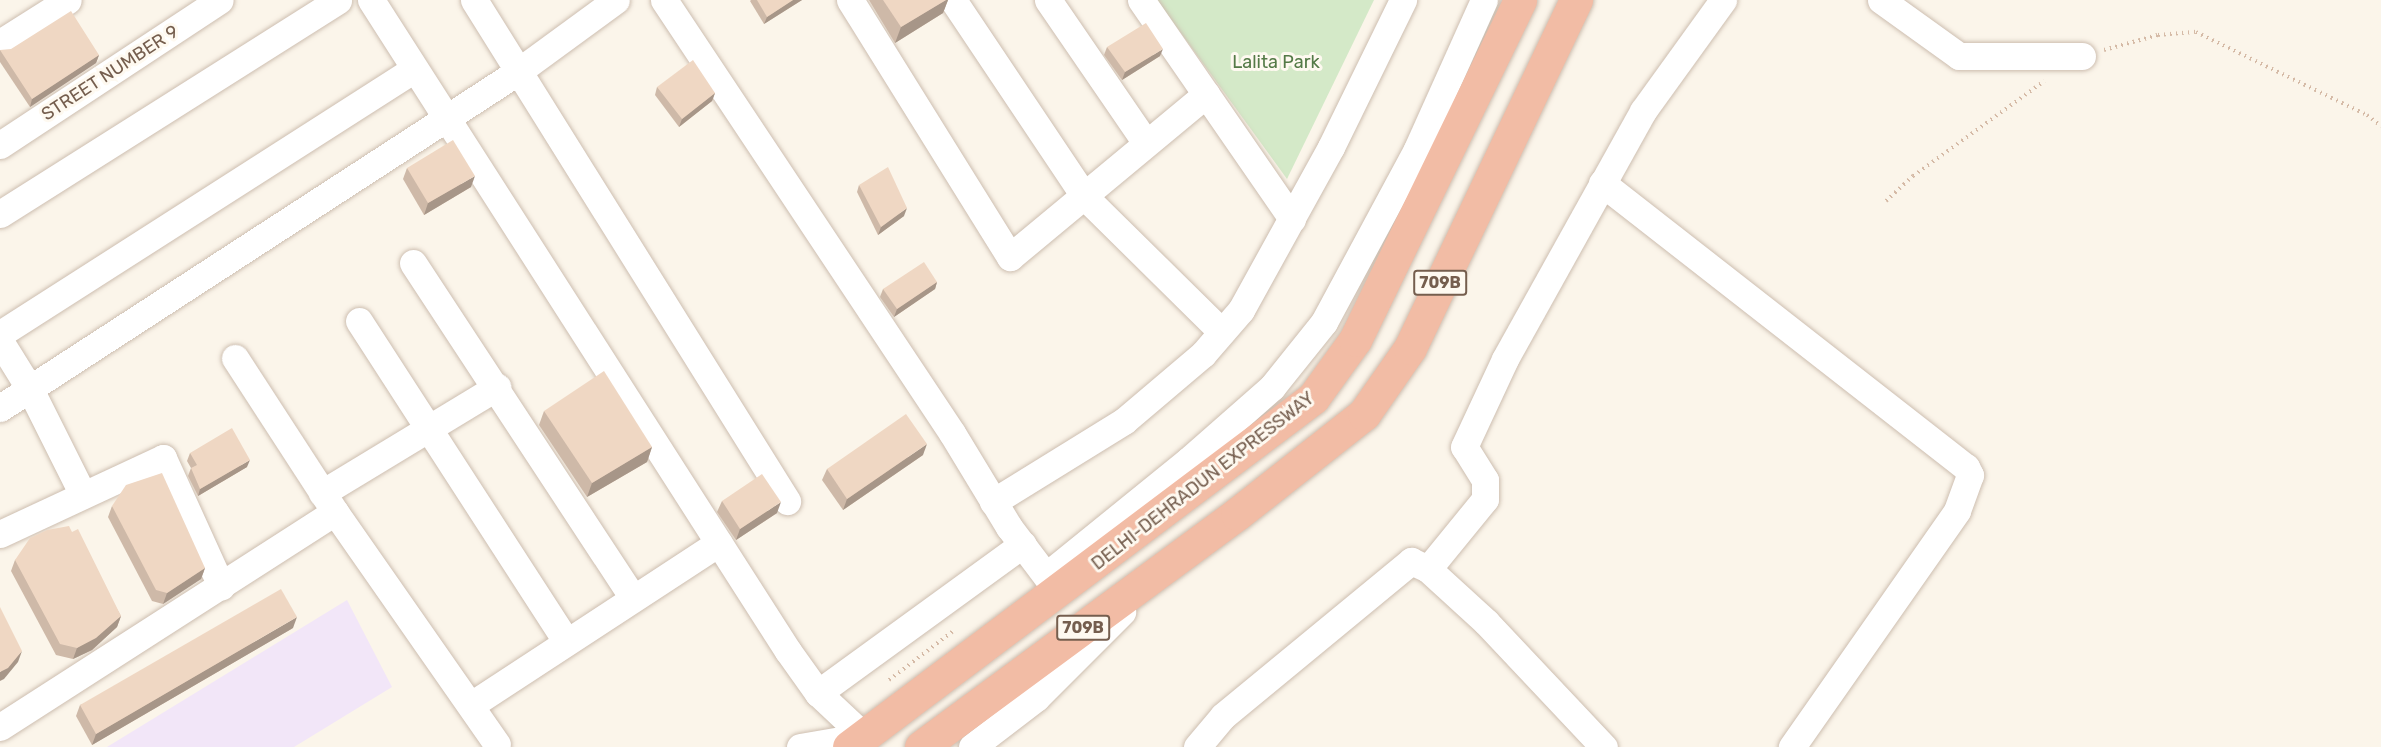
<!DOCTYPE html>
<html>
<head>
<meta charset="utf-8">
<style>
  body { margin:0 }
  #map { position:relative; width:2381px; height:747px; overflow:hidden; background:#fbf5ea; font-family:Rubik,sans-serif }
  div>[style] { position:absolute }
  .education>* { inset:0; background:#f2e6f8 }
  .green>* { inset:0; background:#d4e9c8 }
  .path>* { height:4px; margin-top:-2px; transform-origin:0; background:repeating-linear-gradient(90deg,#d5baa6 0 1.5px,transparent 0 6px) }
  .roads { filter:drop-shadow(0 0 2px #cdbeb0) drop-shadow(0 0 2px #cdbeb0) }
  .minor>* { height:27px; margin:-13.5px; padding:0 13.5px; transform-origin:13.5px; border-radius:13.5px; background:#fff }
  .highway>* { height:33px; margin:-16.5px; padding:0 16.5px; transform-origin:16.5px; border-radius:16.5px; background:#f2bca5 }
  .wall>* { inset:0; background:#ceb9a8 }
  .shaded-wall>* { inset:0; background:#a79688 }
  .building>* { inset:0; background:#efd7c3 }
  span { translate:-50% -50%; white-space:nowrap; text-align:center; line-height:1.15; -webkit-text-stroke:6px #fef9f0; paint-order:stroke }
  .shield-label span { padding:2px 4px; background:#fef9f0; border:2px solid; border-radius:4px; -webkit-text-stroke-width:0 }
  .shield-label { font-size:16px; color:#755e4e; font-weight:700 }
  .park-label { font-size:18px; color:#547a47 }
  .street-label { font-size:18px; color:#755e4e }
</style>
</head>
<body>
<div id="map">
  <div class="education">
    <div style="clip-path:polygon(347px 600px,392px 687px,294px 747px,107px 747px)"></div>
  </div>
  <div class="green">
    <div style="clip-path:polygon(1157px 0,1374px 0,1287px 179px)"></div>
  </div>
  <div class="path">
    <div style="left:2104px;top:50px;width:56px;rotate:-15.5deg"></div>
    <div style="left:2158px;top:35px;width:38px;rotate:-5deg"></div>
    <div style="left:2196px;top:32px;width:190px;rotate:25.9deg"></div>
    <div style="left:2367px;top:115px;width:18px;rotate:38deg"></div>
    <div style="left:1886px;top:201px;width:37px;rotate:-43deg"></div>
    <div style="left:1913px;top:176px;width:162px;rotate:-35.9deg"></div>
    <div style="left:889px;top:680px;width:81px;rotate:-37.4deg"></div>
  </div>
  <div class="roads">
    <div class="minor">
      <div style="left:371px;top:0;width:773px;rotate:57.36deg"></div>
      <div style="left:788px;top:651px;width:52px;rotate:54.5deg"></div>
      <div style="left:818px;top:693px;width:63px;rotate:43.1deg"></div>
      <div style="left:474px;top:0;width:591px;rotate:58deg"></div>
      <div style="left:664px;top:0;width:520px;rotate:56.37deg"></div>
      <div style="left:952px;top:433px;width:110px;rotate:58.8deg"></div>
      <div style="left:1009px;top:527px;width:76px;rotate:53deg"></div>
      <div style="left:850px;top:0;width:303px;rotate:58.1deg"></div>
      <div style="left:1010px;top:257px;width:255px;rotate:-39.7deg"></div>
      <div style="left:953px;top:0;width:237px;rotate:56.2deg"></div>
      <div style="left:1085px;top:197px;width:192px;rotate:44.6deg"></div>
      <div style="left:1048px;top:0;width:173px;rotate:55.6deg"></div>
      <div style="left:1141px;top:0;width:266px;rotate:55.4deg"></div>
      <div style="left:1881px;top:0;width:96px;rotate:35.7deg"></div>
      <div style="left:1959px;top:56px;width:123px"></div>
      <div style="left:0;top:43px;width:80px;rotate:-32.3deg"></div>
      <div style="left:0;top:145px;width:263px;rotate:-33.4deg"></div>
      <div style="left:1602px;top:183px;width:462px;rotate:38deg"></div>
      <div style="left:1966px;top:467px;width:9px;rotate:63deg"></div>
      <div style="left:1970px;top:475px;width:38px;rotate:110deg"></div>
      <div style="left:1957px;top:511px;width:288px;rotate:125deg"></div>
      <div style="left:0;top:214px;width:400px;rotate:-32.3deg"></div>
      <div style="left:413px;top:263px;width:401px;rotate:56.7deg"></div>
      <div style="left:359px;top:321px;width:381px;rotate:57.1deg"></div>
      <div style="left:0;top:334px;width:492px;rotate:-32.6deg"></div>
      <div style="left:0;top:341px;width:59px;rotate:58.2deg"></div>
      <div style="left:31px;top:391px;width:116px;rotate:63.4deg"></div>
      <div style="left:235px;top:358px;width:184px;rotate:57deg"></div>
      <div style="left:335px;top:512px;width:283px;rotate:55.1deg"></div>
      <div style="left:0;top:408px;width:619px;rotate:-33deg"></div>
      <div style="left:519px;top:71px;width:120px;rotate:-36.2deg"></div>
      <div style="left:322px;top:493px;width:205px;rotate:-31.2deg"></div>
      <div style="left:993px;top:502px;width:154px;rotate:-31.7deg"></div>
      <div style="left:1124px;top:421px;width:104px;rotate:-40.3deg"></div>
      <div style="left:1203px;top:354px;width:58px;rotate:-49.2deg"></div>
      <div style="left:1241px;top:310px;width:186px;rotate:-61.1deg"></div>
      <div style="left:1331px;top:147px;width:164px;rotate:-63.9deg"></div>
      <div style="left:0;top:534px;width:180px;rotate:-25deg"></div>
      <div style="left:163px;top:458px;width:141px;rotate:65.6deg"></div>
      <div style="left:1428px;top:569px;width:90px;rotate:-50.8deg"></div>
      <div style="left:1485px;top:499px;width:19px;rotate:-90deg"></div>
      <div style="left:1485px;top:480px;width:39px;rotate:-122deg"></div>
      <div style="left:1464px;top:447px;width:97px;rotate:-65deg"></div>
      <div style="left:1505px;top:359px;width:284px;rotate:-60.9deg"></div>
      <div style="left:1643px;top:111px;width:137px;rotate:-54.2deg"></div>
      <div style="left:1047px;top:575px;width:183px;rotate:-39deg"></div>
      <div style="left:1189px;top:460px;width:111px;rotate:-41.3deg"></div>
      <div style="left:1272px;top:387px;width:83px;rotate:-51.3deg"></div>
      <div style="left:1324px;top:322px;width:196px;rotate:-61.7deg"></div>
      <div style="left:1417px;top:149px;width:163px;rotate:-65.8deg"></div>
      <div style="left:818px;top:693px;width:253px;rotate:-36deg"></div>
      <div style="left:471px;top:705px;width:296px;rotate:-33.2deg"></div>
      <div style="left:0;top:727px;width:398px;rotate:-32.7deg"></div>
      <div style="left:800px;top:747px;width:65px;rotate:-9.8deg"></div>
      <div style="left:972px;top:747px;width:81px;rotate:-37.4deg"></div>
      <div style="left:1036px;top:698px;width:122px;rotate:-45deg"></div>
      <div style="left:1197px;top:747px;width:40px;rotate:-50deg"></div>
      <div style="left:1223px;top:716px;width:244px;rotate:-39.5deg"></div>
      <div style="left:1411px;top:561px;width:19px;rotate:25deg"></div>
      <div style="left:1428px;top:569px;width:79px;rotate:42.4deg"></div>
      <div style="left:1486px;top:622px;width:172px;rotate:46.7deg"></div>
    </div>
    <div class="highway">
      <div style="left:849px;top:747px;width:581px;rotate:-36.95deg"></div>
      <div style="left:1313px;top:398px;width:72px;rotate:-54.1deg"></div>
      <div style="left:1355px;top:340px;width:378px;rotate:-64.1deg"></div>
      <div style="left:921px;top:747px;width:393px;rotate:-36.4deg"></div>
      <div style="left:1237px;top:514px;width:162px;rotate:-38.2deg"></div>
      <div style="left:1364px;top:414px;width:80px;rotate:-55.1deg"></div>
      <div style="left:1410px;top:348px;width:386px;rotate:-64.5deg"></div>
    </div>
  </div>
  <div class="wall">
    <div style="clip-path:polygon(751px 0,802px 0,764px 24px,750px 1px)"></div>
    <div style="clip-path:polygon(869px 0,948px 0,943px 13px,895px 43px)"></div>
    <div style="clip-path:polygon(1107px 47px,1160px 56px,1122px 80px,1104px 55px)"></div>
    <div style="clip-path:polygon(0 50px,99px 55px,96px 63px,30px 107px,0 62px)"></div>
    <div style="clip-path:polygon(657px 87px,715px 93px,712px 101px,679px 127px,655px 95px)"></div>
    <div style="clip-path:polygon(407px 168px,471px 187px,424px 215px,403px 179px)"></div>
    <div style="clip-path:polygon(859px 185px,904px 216px,878px 235px,857px 192px)"></div>
    <div style="clip-path:polygon(937px 282px,935px 289px,894px 317px,880px 297px,883px 289px)"></div>
    <div style="clip-path:polygon(544px 411px,652px 447px,647px 462px,587px 497px,539px 425px)"></div>
    <div style="clip-path:polygon(190px 453px,247px 467px,198px 496px,188px 476px,191px 468px,187px 461px)"></div>
    <div style="clip-path:polygon(923px 455px,843px 510px,822px 480px,827px 469px)"></div>
    <div style="clip-path:polygon(722px 501px,777px 513px,736px 540px,717px 512px)"></div>
    <div style="clip-path:polygon(112px 506px,205px 568px,201px 579px,163px 604px,152px 601px,108px 517px)"></div>
    <div style="clip-path:polygon(72px 532px,121px 616px,117px 627px,92px 650px,73px 659px,56px 655px,11px 571px,15px 560px)"></div>
    <div style="clip-path:polygon(293px 628px,92px 745px,76px 716px,80px 705px)"></div>
  </div>
  <div class="shaded-wall">
    <div style="clip-path:polygon(793px 0,802px 0,764px 24px,767px 17px)"></div>
    <div style="clip-path:polygon(946px 0,948px 0,943px 13px,895px 43px,901px 27px)"></div>
    <div style="clip-path:polygon(1163px 49px,1160px 56px,1122px 80px,1125px 72px)"></div>
    <div style="clip-path:polygon(99px 55px,96px 63px,30px 107px,32px 99px)"></div>
    <div style="clip-path:polygon(715px 93px,712px 101px,679px 127px,682px 119px)"></div>
    <div style="clip-path:polygon(475px 176px,471px 187px,424px 215px,428px 203px)"></div>
    <div style="clip-path:polygon(907px 208px,904px 216px,878px 235px,881px 227px)"></div>
    <div style="clip-path:polygon(937px 282px,935px 289px,894px 317px,897px 309px)"></div>
    <div style="clip-path:polygon(927px 444px,923px 455px,843px 510px,847px 499px)"></div>
    <div style="clip-path:polygon(652px 447px,647px 462px,587px 497px,592px 483px)"></div>
    <div style="clip-path:polygon(250px 460px,247px 467px,198px 496px,200px 489px)"></div>
    <div style="clip-path:polygon(781px 502px,777px 513px,736px 540px,740px 529px)"></div>
    <div style="clip-path:polygon(205px 568px,201px 579px,163px 604px,167px 593px)"></div>
    <div style="clip-path:polygon(121px 616px,117px 627px,92px 650px,73px 659px,77px 648px)"></div>
    <div style="clip-path:polygon(297px 617px,293px 628px,92px 745px,96px 734px)"></div>
    <div style="clip-path:polygon(22px 651px,18px 662px,4px 679px,0 681px,0 672px)"></div>
  </div>
  <div class="building">
    <div style="clip-path:polygon(757px 0,793px 0,767px 17px)"></div>
    <div style="clip-path:polygon(883px 0,946px 0,901px 27px)"></div>
    <div style="clip-path:polygon(71px 11px,99px 55px,32px 99px,0 50px,11px 49px)"></div>
    <div style="clip-path:polygon(1146px 23px,1163px 49px,1125px 72px,1107px 47px)"></div>
    <div style="clip-path:polygon(693px 60px,715px 93px,682px 119px,657px 87px)"></div>
    <div style="clip-path:polygon(453px 140px,475px 176px,428px 203px,407px 168px)"></div>
    <div style="clip-path:polygon(888px 167px,907px 208px,881px 227px,859px 185px)"></div>
    <div style="clip-path:polygon(924px 262px,937px 282px,897px 309px,883px 289px)"></div>
    <div style="clip-path:polygon(604px 371px,652px 447px,592px 483px,544px 411px)"></div>
    <div style="clip-path:polygon(906px 414px,927px 444px,847px 499px,827px 469px)"></div>
    <div style="clip-path:polygon(232px 428px,250px 460px,200px 489px,191px 468px,197px 465px,190px 453px)"></div>
    <div style="clip-path:polygon(162px 473px,205px 568px,167px 593px,156px 590px,112px 506px,126px 485px)"></div>
    <div style="clip-path:polygon(762px 474px,781px 502px,740px 529px,722px 501px)"></div>
    <div style="clip-path:polygon(69px 526px,72px 532px,78px 529px,121px 616px,96px 638px,77px 648px,60px 644px,15px 560px,30px 538px,47px 530px)"></div>
    <div style="clip-path:polygon(281px 589px,297px 617px,96px 734px,80px 705px)"></div>
    <div style="clip-path:polygon(0 607px,22px 651px,8px 668px,0 672px)"></div>
  </div>
  <div class="shield-label">
    <span style="left:1440px;top:283px">709B</span>
    <span style="left:1083px;top:628px">709B</span>
  </div>
  <div class="park-label">
    <span style="left:1276px;top:62px">Lalita Park</span>
  </div>
  <div class="street-label">
    <span style="left:110px;top:73px;rotate:-33deg">STREET NUMBER 9</span>
    <span style="left:1203px;top:481px;rotate:-38deg">DELHI-DEHRADUN EXPRESSWAY</span>
  </div>
</div>
</body>
</html>
